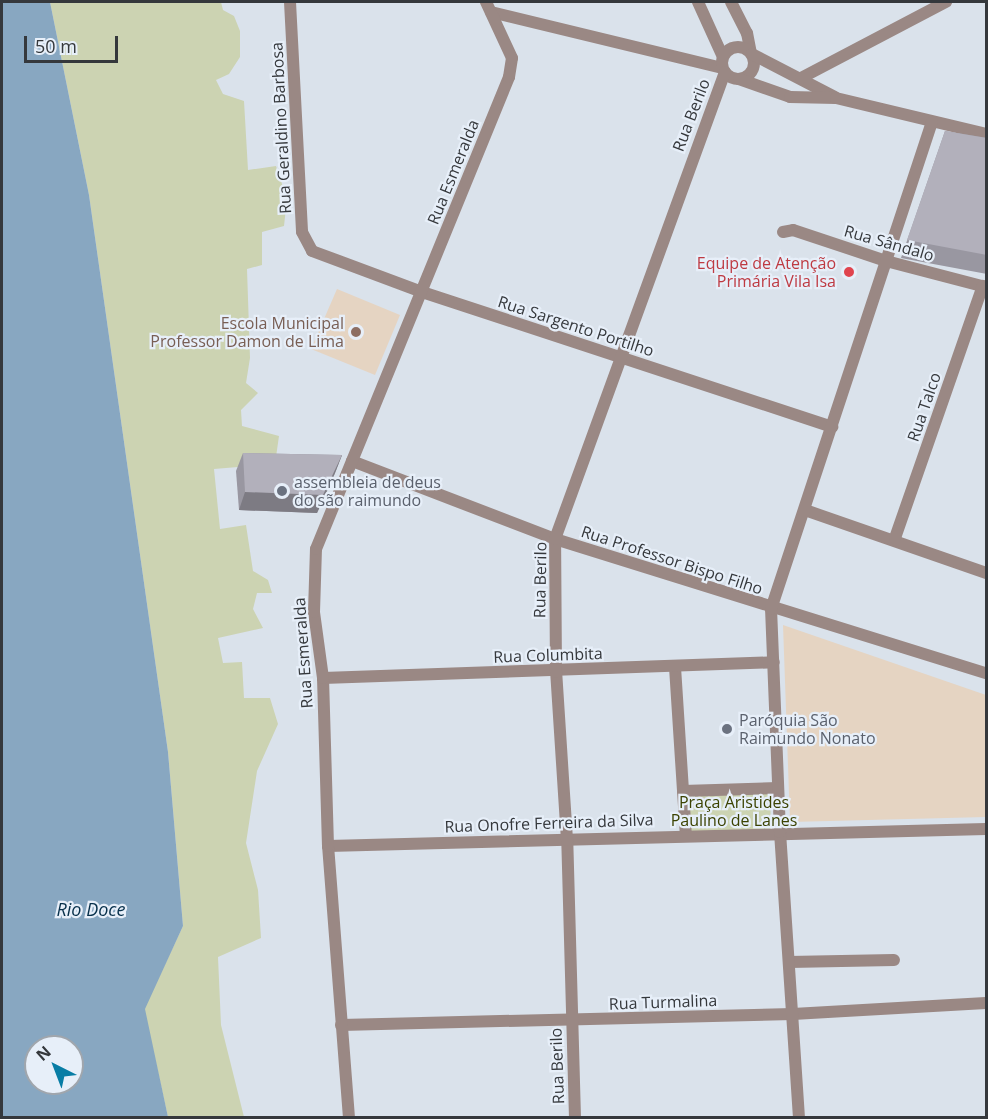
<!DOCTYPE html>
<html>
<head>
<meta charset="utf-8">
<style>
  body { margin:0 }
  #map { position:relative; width:988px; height:1119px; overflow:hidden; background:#dae2eb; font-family:"Open Sans",sans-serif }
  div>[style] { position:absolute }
  .education>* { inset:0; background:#e5d4c2 }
  .green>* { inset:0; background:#ccd3b2 }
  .water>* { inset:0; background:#88a7c1 }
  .minor>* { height:12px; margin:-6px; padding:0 6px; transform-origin:6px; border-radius:6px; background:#9a8884 }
  .minor>.ring { margin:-6px; padding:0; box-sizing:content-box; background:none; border:12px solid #9a8884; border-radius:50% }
  .wall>* { inset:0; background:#9997a1 }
  .shaded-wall>* { inset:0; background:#7d7b83 }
  .building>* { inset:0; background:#b2b0bb }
  .dots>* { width:16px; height:16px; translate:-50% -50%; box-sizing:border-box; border:3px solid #e7eff9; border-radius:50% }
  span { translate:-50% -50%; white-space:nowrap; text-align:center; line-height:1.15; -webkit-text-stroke:4.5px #e7eff9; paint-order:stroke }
  .street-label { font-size:16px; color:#35383c }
  .health-label { font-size:16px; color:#be3a42 }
  .right { translate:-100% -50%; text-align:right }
  .education-label { font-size:16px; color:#785e54 }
  .worship-label { font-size:16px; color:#5b616d }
  .left { translate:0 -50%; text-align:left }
  .park-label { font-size:16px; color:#3b4201 }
  .water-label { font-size:18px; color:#07304b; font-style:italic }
  .frame { position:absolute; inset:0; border:3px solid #35383c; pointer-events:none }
  .north { position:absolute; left:24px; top:1035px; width:60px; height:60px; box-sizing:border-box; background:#e7eff9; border:2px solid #a0a6ad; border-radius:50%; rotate:318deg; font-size:16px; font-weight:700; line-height:24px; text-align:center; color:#35383c }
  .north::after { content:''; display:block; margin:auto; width:21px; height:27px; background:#087da5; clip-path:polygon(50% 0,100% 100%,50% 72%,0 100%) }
  .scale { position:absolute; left:24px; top:36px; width:94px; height:27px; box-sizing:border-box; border:3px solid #35383c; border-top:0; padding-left:8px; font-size:18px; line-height:21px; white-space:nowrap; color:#35383c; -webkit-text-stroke:4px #e7eff9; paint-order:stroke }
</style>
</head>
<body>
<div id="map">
  <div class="education">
    <div style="clip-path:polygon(337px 289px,400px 315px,375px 375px,311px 349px)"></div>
    <div style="clip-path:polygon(783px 625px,986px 695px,986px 817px,790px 822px)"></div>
  </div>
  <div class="green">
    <div style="clip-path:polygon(50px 2px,221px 2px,223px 10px,234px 16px,240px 31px,240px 57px,229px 74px,216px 80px,223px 94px,244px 101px,248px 170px,276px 166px,287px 199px,284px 226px,262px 232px,262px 265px,247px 269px,250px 358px,246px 383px,258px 393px,241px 410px,242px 426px,279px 436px,275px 464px,214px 469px,220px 529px,246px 525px,253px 571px,268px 580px,272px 593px,257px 593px,253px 609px,263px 628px,218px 638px,223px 663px,242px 662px,244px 698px,270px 698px,278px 724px,257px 771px,246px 843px,258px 890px,261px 938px,218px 957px,221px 1025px,244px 1117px,168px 1117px,144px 1009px,183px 926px,168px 752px,89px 195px)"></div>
    <div style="clip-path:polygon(770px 792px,771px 829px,687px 833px,685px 794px)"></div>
  </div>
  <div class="water">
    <div style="clip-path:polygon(evenodd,2px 2px,50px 2px,89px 195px,168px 752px,183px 926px,145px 1009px,168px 1117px,2px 1117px,2px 2px,36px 1047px,72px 1047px,72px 1083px,36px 1083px,36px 1047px)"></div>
  </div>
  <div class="minor">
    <div style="left:290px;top:2px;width:230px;rotate:87deg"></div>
    <div style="left:302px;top:232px;width:21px;rotate:62deg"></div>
    <div style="left:312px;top:251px;width:117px;rotate:20.4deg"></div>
    <div style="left:422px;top:292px;width:432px;rotate:18.2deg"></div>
    <div style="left:698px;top:2px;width:60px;rotate:65.6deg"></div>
    <div style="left:731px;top:2px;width:35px;rotate:63deg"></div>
    <div style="left:747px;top:33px;width:20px;rotate:79deg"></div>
    <div style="left:491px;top:12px;width:238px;rotate:13.6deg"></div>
    <div class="ring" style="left:722px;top:47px;width:20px;height:20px"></div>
    <div style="left:752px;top:54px;width:93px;rotate:27.4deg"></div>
    <div style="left:801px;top:78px;width:164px;rotate:-27.7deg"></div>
    <div style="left:739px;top:79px;width:54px;rotate:19.4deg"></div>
    <div style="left:790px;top:97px;width:46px;rotate:1.2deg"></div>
    <div style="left:836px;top:98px;width:154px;rotate:13.5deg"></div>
    <div style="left:783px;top:232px;width:10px;rotate:-11deg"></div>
    <div style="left:793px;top:230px;width:98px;rotate:18.4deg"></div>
    <div style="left:886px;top:261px;width:103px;rotate:14.6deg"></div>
    <div style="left:352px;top:461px;width:217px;rotate:21deg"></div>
    <div style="left:555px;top:539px;width:451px;rotate:17.3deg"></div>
    <div style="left:805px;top:510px;width:192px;rotate:19.2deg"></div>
    <div style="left:895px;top:538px;width:267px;rotate:-70.8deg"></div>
    <div style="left:675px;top:667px;width:168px;rotate:86.3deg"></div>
    <div style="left:323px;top:678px;width:451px;rotate:-2deg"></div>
    <div style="left:683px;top:791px;width:95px;rotate:-1.8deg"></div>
    <div style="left:328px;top:846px;width:658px;rotate:-1.48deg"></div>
    <div style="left:789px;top:962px;width:105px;rotate:-1.1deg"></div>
    <div style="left:341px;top:1025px;width:452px;rotate:-1.4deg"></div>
    <div style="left:793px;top:1014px;width:193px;rotate:-3.3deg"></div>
    <div style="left:349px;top:1118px;width:273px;rotate:-94.4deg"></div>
    <div style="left:328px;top:846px;width:168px;rotate:-91.7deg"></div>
    <div style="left:323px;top:678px;width:67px;rotate:-97.8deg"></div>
    <div style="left:314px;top:612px;width:63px;rotate:-88.2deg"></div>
    <div style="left:316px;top:549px;width:510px;rotate:-67.76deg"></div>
    <div style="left:509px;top:77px;width:19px;rotate:-81deg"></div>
    <div style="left:512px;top:58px;width:62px;rotate:-114.9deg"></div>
    <div style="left:575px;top:1118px;width:278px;rotate:-91.6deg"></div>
    <div style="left:567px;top:840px;width:168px;rotate:-93.7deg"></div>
    <div style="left:556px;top:672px;width:133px;rotate:-90.4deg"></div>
    <div style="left:555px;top:539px;width:497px;rotate:-70deg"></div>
    <div style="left:799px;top:1118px;width:287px;rotate:-93.8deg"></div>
    <div style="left:780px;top:832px;width:223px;rotate:-92.3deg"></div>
    <div style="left:771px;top:609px;width:513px;rotate:-71.71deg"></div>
  </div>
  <div class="wall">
    <div style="clip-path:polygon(945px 131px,987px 138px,987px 274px,901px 258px)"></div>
    <div style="clip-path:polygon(243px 453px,342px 455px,335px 473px,317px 513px,239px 510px,236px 471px)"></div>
  </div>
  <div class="shaded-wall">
    <div style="clip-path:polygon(342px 455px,335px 473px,317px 513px,239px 510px,245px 492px)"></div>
  </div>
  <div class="building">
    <div style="clip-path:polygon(945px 131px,987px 138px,987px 255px,907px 240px)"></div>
    <div style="clip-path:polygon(243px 453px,342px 455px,323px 495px,245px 492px)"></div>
  </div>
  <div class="dots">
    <div style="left:849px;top:272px;background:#e0444e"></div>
    <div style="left:356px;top:332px;background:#8d6e63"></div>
    <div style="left:282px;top:491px;background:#6b7280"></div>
    <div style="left:727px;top:729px;background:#6b7280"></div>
  </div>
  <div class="street-label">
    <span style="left:691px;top:115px;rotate:-69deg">Rua Berilo</span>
    <span style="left:281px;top:128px;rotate:-93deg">Rua Geraldino Barbosa</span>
    <span style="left:453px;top:172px;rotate:-68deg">Rua Esmeralda</span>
    <span style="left:889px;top:243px;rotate:16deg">Rua Sândalo</span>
    <span style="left:576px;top:326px;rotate:18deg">Rua Sargento Portilho</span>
    <span style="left:924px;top:407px;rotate:-71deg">Rua Talco</span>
    <span style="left:672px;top:560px;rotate:18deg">Rua Professor Bispo Filho</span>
    <span style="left:540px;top:580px;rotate:-89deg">Rua Berilo</span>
    <span style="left:303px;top:653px;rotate:-94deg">Rua Esmeralda</span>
    <span style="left:548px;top:655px;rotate:-2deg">Rua Columbita</span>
    <span style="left:549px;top:823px;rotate:-2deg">Rua Onofre Ferreira da Silva</span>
    <span style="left:663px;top:1002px;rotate:-2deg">Rua Turmalina</span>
    <span style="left:557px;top:1066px;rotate:-92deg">Rua Berilo</span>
  </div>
  <div class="health-label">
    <span class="right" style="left:836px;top:272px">Equipe de Atenção<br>Primária Vila Isa</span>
  </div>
  <div class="education-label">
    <span class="right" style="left:344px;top:332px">Escola Municipal<br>Professor Damon de Lima</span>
  </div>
  <div class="worship-label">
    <span class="left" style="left:294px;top:491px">assembleia de deus<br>do são raimundo</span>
    <span class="left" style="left:739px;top:729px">Paróquia São<br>Raimundo Nonato</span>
  </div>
  <div class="park-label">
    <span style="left:734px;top:811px">Praça Aristides<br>Paulino de Lanes</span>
  </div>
  <div class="water-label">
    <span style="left:91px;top:909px">Rio Doce</span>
  </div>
  <div class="frame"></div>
  <div class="north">N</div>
  <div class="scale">50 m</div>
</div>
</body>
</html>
